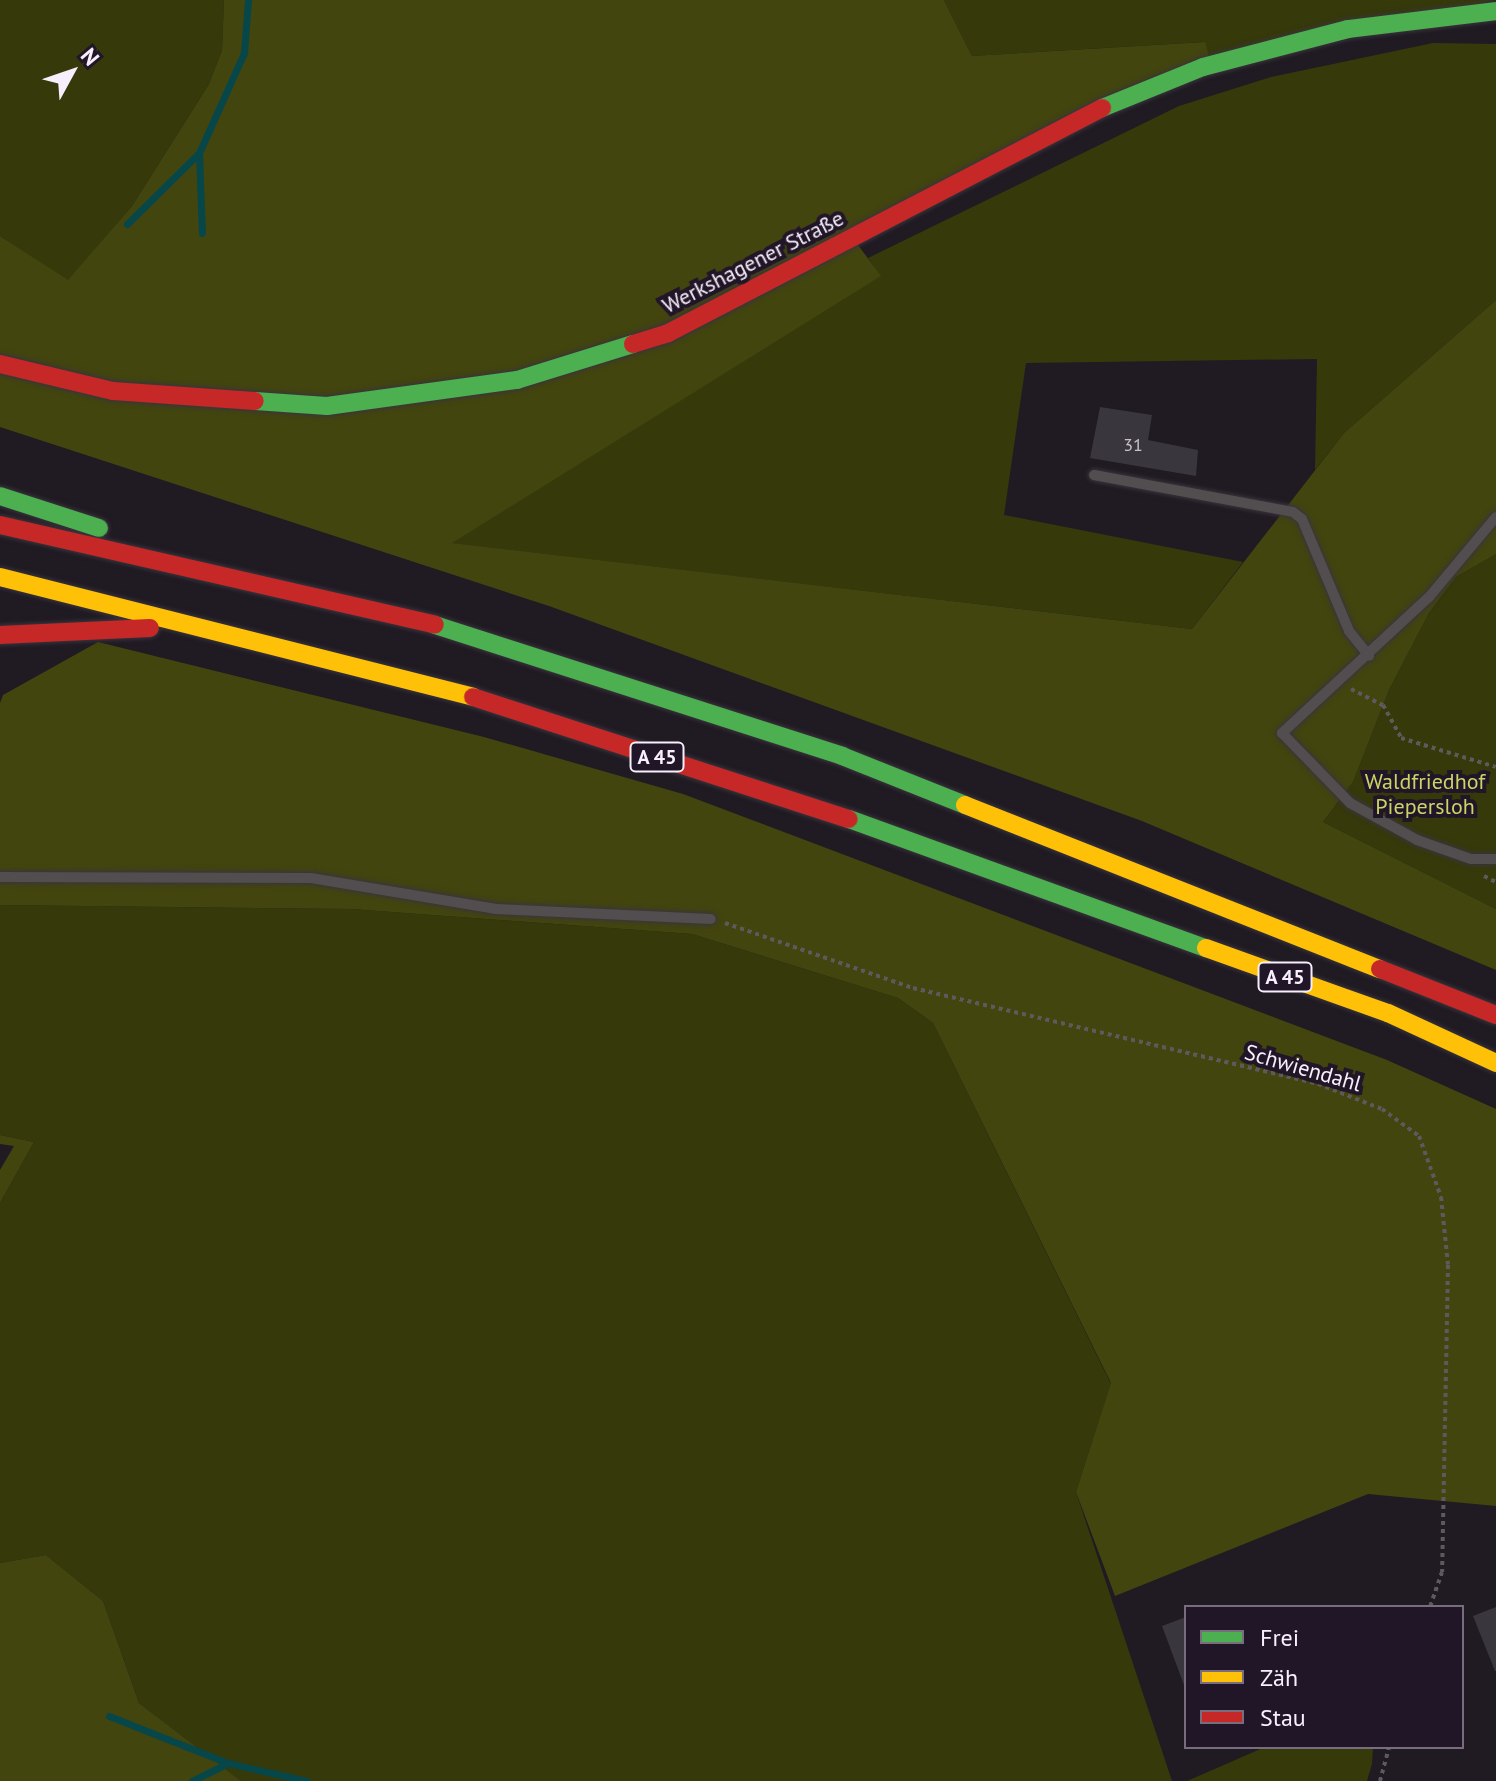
<!DOCTYPE html>
<html>
<head>
<meta charset="utf-8">
<style>
  body { margin:0 }
  #map { position:relative; width:1496px; height:1781px; overflow:hidden; background:#201a23; font-family:"PT Sans",sans-serif }
  div>[style] { position:absolute }
  .green>* { inset:0; background:#36390a }
  .forest>* { inset:0; background:#43450f }
  .stream>* { height:7px; margin:-3.5px; padding:0 3.5px; transform-origin:3.5px; border-radius:3.5px; background:#074749 }
  .building>* { inset:0; background:#3a363d }
  .path>* { height:4px; margin-top:-2px; transform-origin:0; background:repeating-linear-gradient(90deg,#5d595c 0 4px,transparent 0 8px) }
  .roads { filter:drop-shadow(0 0 2px #39343c) drop-shadow(0 0 2px #39343c) }
  .lane>* { height:10px; margin:-5px; padding:0 5px; transform-origin:5px; border-radius:5px; background:#524e4f }
  .fast>* { height:18px; margin:-9px; padding:0 9px; transform-origin:9px; border-radius:9px; background:#4caf50 }
  .slow>* { height:18px; margin:-9px; padding:0 9px; transform-origin:9px; border-radius:9px; background:#ffc107 }
  .jam>* { height:18px; margin:-9px; padding:0 9px; transform-origin:9px; border-radius:9px; background:#c62828 }
  span { translate:-50% -50%; white-space:nowrap; text-align:center; line-height:1.15; -webkit-text-stroke:8px #211627; paint-order:stroke }
  .number-label { font-size:18px; color:#c8c1cc }
  .number-label span { -webkit-text-stroke-width:0 }
  .shield-label span { padding:2px 6px; background:#211627; border:2px solid; border-radius:6px; -webkit-text-stroke-width:0 }
  .shield-label { font-size:20px; color:#f7effb; font-weight:700 }
  .street-label { font-size:22px; color:#f7effb }
  .park-label { font-size:22px; color:#cad467 }
  .legend { position:absolute; left:1184px; top:1605px; width:280px; height:144px; box-sizing:border-box; background:#211627; border:2px solid #776d7c; margin:0; padding:10px 14px; list-style:none; font-size:24px; color:#f7effb }
  .legend li { display:flex; align-items:center; gap:16px; height:40px }
  .legend b { width:40px; border:2px solid #776d7c }
  .north { position:absolute; left:32px; top:32px; width:80px; height:80px; -webkit-text-stroke:6px #211627; paint-order:stroke; rotate:50deg; font-size:22px; font-weight:700; line-height:32px; text-align:center; color:#f7effb }
  .north::after { content:''; display:block; margin:auto; width:28px; height:36px; background:#f7effb; clip-path:polygon(50% 0,100% 100%,50% 72%,0 100%) }
</style>
</head>
<body>
<div id="map">
  <div class="green">
    <div style="clip-path:polygon(0 0,224px 0,222px 50px,209px 84px,132px 206px,68px 281px,0 236px)"></div>
    <div style="clip-path:polygon(944px 0,1496px 0,1210px 60px,1204px 42px,972px 56px)"></div>
    <div style="clip-path:polygon(1433px 43px,1496px 44px,1496px 300px,1344px 433px,1315px 470px,1317px 359px,1026px 363px,1004px 515px,1243px 562px,1192px 629px,450px 543px,880px 276px,868px 258px,1179px 106px,1271px 77px)"></div>
    <div style="clip-path:polygon(1496px 554px,1496px 909px,1323px 822px,1353px 782px,1389px 690px,1429px 613px,1456px 577px)"></div>
    <div style="clip-path:polygon(0 905px,351px 909px,692px 934px,898px 998px,933px 1023px,1111px 1384px,1076px 1492px,1172px 1781px,241px 1781px,221px 1766px,0 1781px,86px 1676px,203px 1752px,139px 1703px,103px 1601px,46px 1555px,0 1563px,0 1203px,34px 1142px,0 1135px)"></div>
    <div style="clip-path:polygon(1265px 1747px,1373px 1747px,1372px 1764px,1367px 1781px,1187px 1781px)"></div>
  </div>
  <div class="forest">
    <div style="clip-path:polygon(224px 0,944px 0,972px 56px,1205px 42px,1210px 60px,858px 245px,881px 276px,452px 543px,1192px 629px,1344px 433px,1496px 300px,1496px 554px,1456px 577px,1429px 613px,1389px 690px,1353px 782px,1323px 822px,1496px 909px,1496px 970px,1142px 821px,549px 606px,0 427px,0 236px,68px 280px,132px 206px,209px 84px,222px 50px)"></div>
    <div style="clip-path:polygon(98px 642px,484px 737px,683px 794px,1387px 1060px,1496px 1109px,1496px 1506px,1368px 1494px,1115px 1596px,1076px 1492px,1111px 1383px,933px 1023px,898px 998px,692px 934px,351px 909px,0 905px,0 703px,3px 695px)"></div>
    <div style="clip-path:polygon(0 1135px,34px 1142px,0 1203px,0 1170px,14px 1146px,0 1144px)"></div>
    <div style="clip-path:polygon(46px 1555px,103px 1601px,139px 1703px,241px 1781px,0 1781px,0 1563px)"></div>
  </div>
  <div class="stream">
    <div style="left:199px;top:153px;width:80px;rotate:87.9deg"></div>
    <div style="left:127px;top:224px;width:101px;rotate:-44.6deg"></div>
    <div style="left:199px;top:153px;width:110px;rotate:-65.8deg"></div>
    <div style="left:244px;top:53px;width:53px;rotate:-85.7deg"></div>
    <div style="left:109px;top:1716px;width:128px;rotate:21.6deg"></div>
    <div style="left:192px;top:1781px;width:40px;rotate:-26.6deg"></div>
    <div style="left:228px;top:1763px;width:81px;rotate:12.8deg"></div>
  </div>
  <div class="building">
    <div style="clip-path:polygon(1100px 407px,1152px 415px,1148px 440px,1198px 450px,1196px 476px,1090px 458px)"></div>
    <div style="clip-path:polygon(1496px 1607px,1496px 1671px,1495px 1671px,1473px 1616px)"></div>
    <div style="clip-path:polygon(1186px 1617px,1186px 1685px,1184px 1685px,1162px 1626px)"></div>
  </div>
  <div class="path">
    <div style="left:1351px;top:689px;width:36px;rotate:27deg"></div>
    <div style="left:1383px;top:705px;width:38px;rotate:61deg"></div>
    <div style="left:1401px;top:738px;width:99px;rotate:17deg"></div>
    <div style="left:1484px;top:876px;width:13px;rotate:27deg"></div>
    <div style="left:725px;top:923px;width:199px;rotate:19.1deg"></div>
    <div style="left:913px;top:988px;width:416px;rotate:13.3deg"></div>
    <div style="left:1318px;top:1084px;width:69px;rotate:21.3deg"></div>
    <div style="left:1382px;top:1109px;width:46px;rotate:36.1deg"></div>
    <div style="left:1419px;top:1136px;width:65px;rotate:70.2deg"></div>
    <div style="left:1441px;top:1197px;width:68px;rotate:84.1deg"></div>
    <div style="left:1448px;top:1265px;width:307px;rotate:91.1deg"></div>
    <div style="left:1442px;top:1572px;width:37px;rotate:109deg"></div>
    <div style="left:1380px;top:1781px;width:35px;rotate:-75deg"></div>
  </div>
  <div class="roads">
    <div class="lane">
      <div style="left:1094px;top:475px;width:202px;rotate:10.5deg"></div>
      <div style="left:1293px;top:512px;width:11px;rotate:38deg"></div>
      <div style="left:1302px;top:519px;width:121px;rotate:67.2deg"></div>
      <div style="left:1349px;top:631px;width:32px;rotate:51deg"></div>
      <div style="left:1496px;top:517px;width:103px;rotate:129.9deg"></div>
      <div style="left:1430px;top:596px;width:202px;rotate:137.2deg"></div>
      <div style="left:1282px;top:733px;width:98px;rotate:45.8deg"></div>
      <div style="left:1350px;top:803px;width:77px;rotate:28.9deg"></div>
      <div style="left:1417px;top:840px;width:57px;rotate:19.4deg"></div>
      <div style="left:1471px;top:859px;width:25px"></div>
      <div style="left:0;top:877px;width:311px;rotate:0.2deg"></div>
      <div style="left:311px;top:878px;width:188px;rotate:9.5deg"></div>
      <div style="left:496px;top:909px;width:215px;rotate:2.7deg"></div>
    </div>
    <div class="fast">
      <div style="left:1102px;top:108px;width:109px;rotate:-22.1deg"></div>
      <div style="left:1203px;top:67px;width:150px;rotate:-14.7deg"></div>
      <div style="left:1348px;top:29px;width:149px;rotate:-6.9deg"></div>
      <div style="left:255px;top:401px;width:72px;rotate:4deg"></div>
      <div style="left:327px;top:406px;width:192px;rotate:-7.8deg"></div>
      <div style="left:517px;top:380px;width:121px;rotate:-17.2deg"></div>
      <div style="left:0;top:496px;width:104px;rotate:17.9deg"></div>
      <div style="left:435px;top:625px;width:428px;rotate:17.8deg"></div>
      <div style="left:842px;top:756px;width:132px;rotate:21.7deg"></div>
      <div style="left:849px;top:819px;width:380px;rotate:19.9deg"></div>
    </div>
    <div class="slow">
      <div style="left:0;top:577px;width:488px;rotate:14.2deg"></div>
      <div style="left:965px;top:805px;width:446px;rotate:21.6deg"></div>
      <div style="left:1206px;top:948px;width:193px;rotate:19.7deg"></div>
      <div style="left:1388px;top:1013px;width:119px;rotate:24.8deg"></div>
    </div>
    <div class="jam">
      <div style="left:633px;top:344px;width:37px;rotate:-17deg"></div>
      <div style="left:668px;top:333px;width:489px;rotate:-27.4deg"></div>
      <div style="left:0;top:364px;width:116px;rotate:13.4deg"></div>
      <div style="left:113px;top:391px;width:142px;rotate:4deg"></div>
      <div style="left:0;top:525px;width:446px;rotate:12.9deg"></div>
      <div style="left:0;top:635px;width:150px;rotate:-2.7deg"></div>
      <div style="left:473px;top:697px;width:395px;rotate:18deg"></div>
      <div style="left:1380px;top:969px;width:125px;rotate:21.6deg"></div>
    </div>
  </div>
  <div class="number-label">
    <span style="left:1133px;top:445px">31</span>
  </div>
  <div class="shield-label">
    <span style="left:657px;top:757px">A 45</span>
    <span style="left:1285px;top:977px">A 45</span>
  </div>
  <div class="street-label">
    <span style="left:753px;top:262px;rotate:-27deg">Werkshagener Straße</span>
    <span style="left:1303px;top:1068px;rotate:16deg">Schwiendahl</span>
  </div>
  <div class="park-label">
    <span style="left:1425px;top:794px">Waldfriedhof<br>Piepersloh</span>
  </div>
  <ul class="legend">
  <li><b style="height:10px;background:#4caf50"></b>Frei</li>
  <li><b style="height:10px;background:#ffc107"></b>Zäh</li>
  <li><b style="height:10px;background:#c62828"></b>Stau</li>
  </ul>
  <div class="north">N</div>
</div>
</body>
</html>
